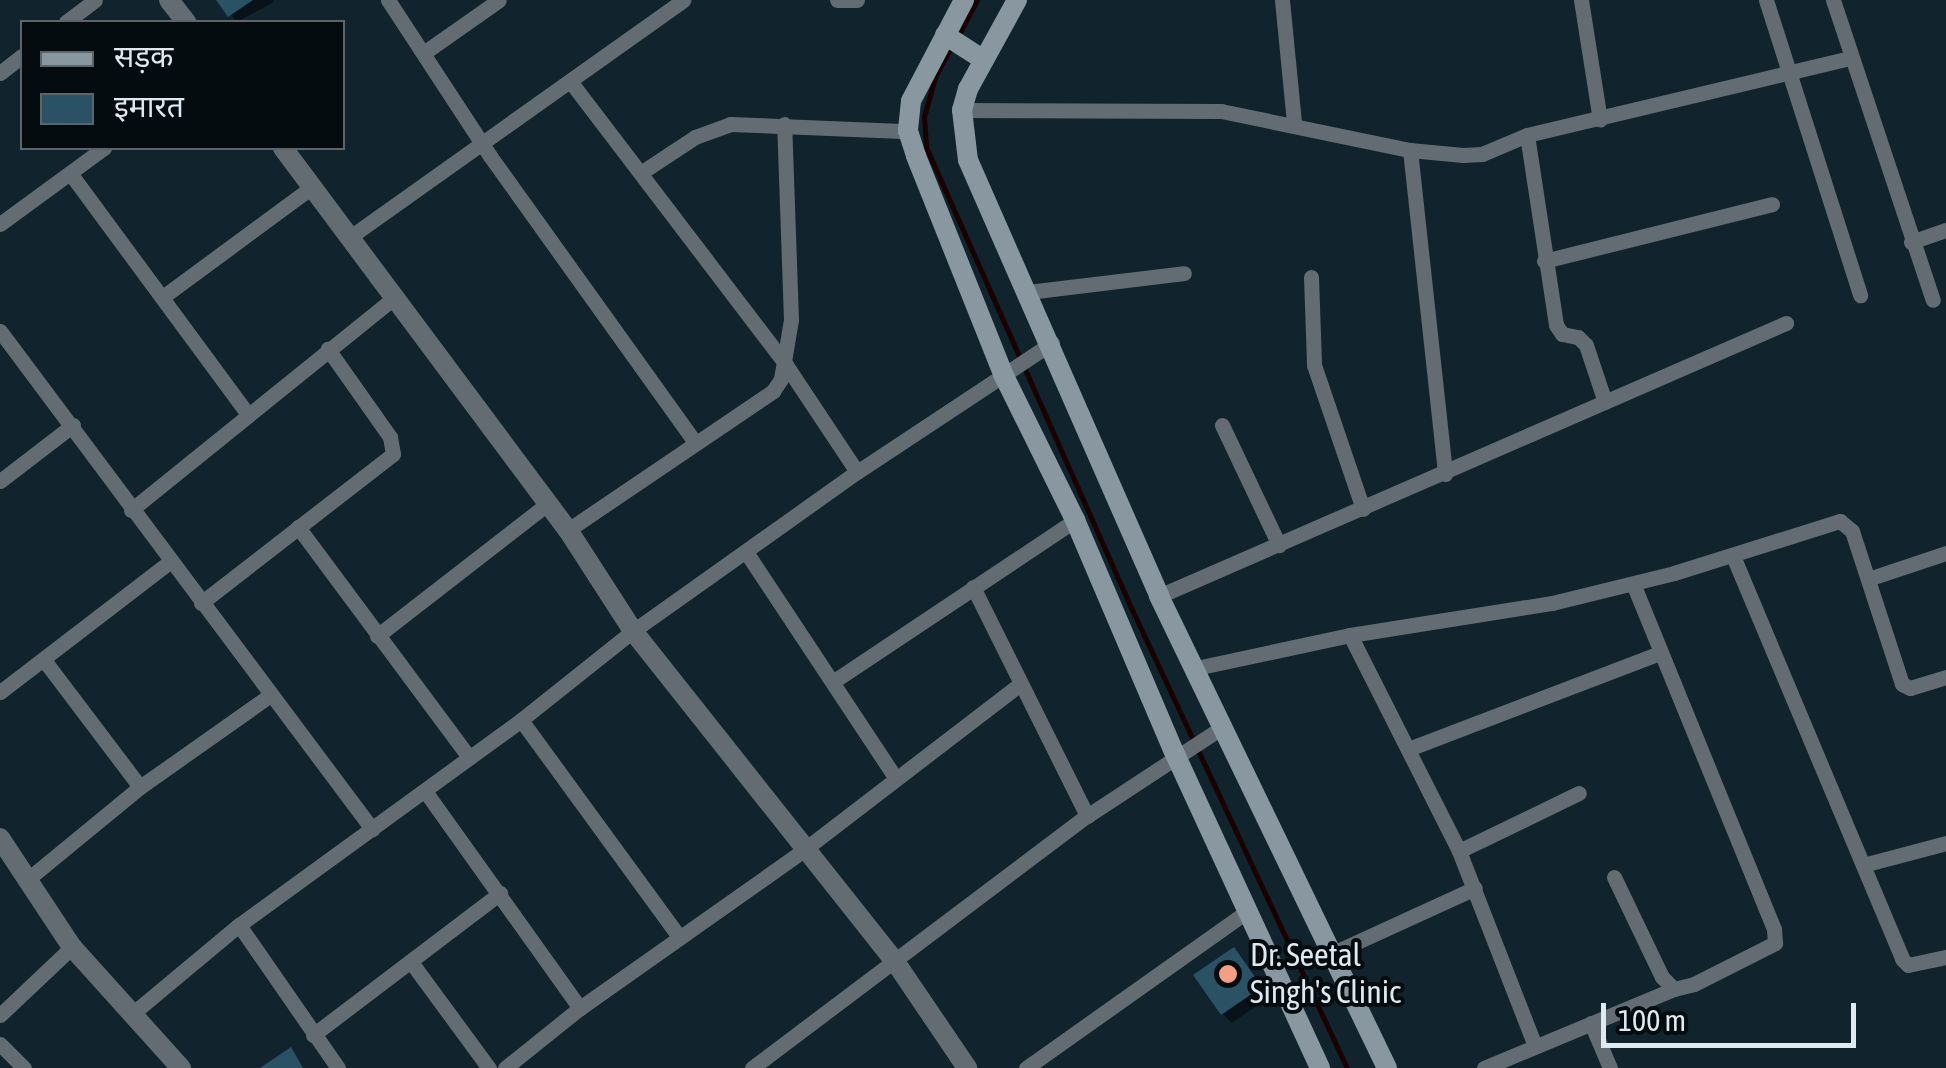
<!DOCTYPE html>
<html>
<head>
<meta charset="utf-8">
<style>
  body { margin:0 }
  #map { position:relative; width:1946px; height:1068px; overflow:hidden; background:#11232d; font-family:"Asap Condensed","Noto Sans Devanagari",sans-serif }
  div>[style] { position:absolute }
  .shadow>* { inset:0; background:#0007 }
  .stream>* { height:5px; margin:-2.5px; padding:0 2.5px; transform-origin:2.5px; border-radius:2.5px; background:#190100 }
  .building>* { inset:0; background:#2b5165 }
  .minor>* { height:15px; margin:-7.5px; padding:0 7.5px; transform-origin:7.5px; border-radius:7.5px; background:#636c72 }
  .tertiary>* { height:20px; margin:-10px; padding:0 10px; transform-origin:10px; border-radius:10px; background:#636c72 }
  .secondary>* { height:20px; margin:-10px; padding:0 10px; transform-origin:10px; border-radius:10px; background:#8997a0 }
  .dots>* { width:28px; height:28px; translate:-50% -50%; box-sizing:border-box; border:5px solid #050c10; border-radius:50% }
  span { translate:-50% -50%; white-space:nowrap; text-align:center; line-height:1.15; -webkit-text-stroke:8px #050c10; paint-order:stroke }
  .poi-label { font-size:32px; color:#deeaf0 }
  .left { translate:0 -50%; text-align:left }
  .legend { position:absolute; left:20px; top:20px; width:325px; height:130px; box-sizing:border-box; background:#050c10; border:2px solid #5c656a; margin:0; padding:12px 18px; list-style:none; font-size:30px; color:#deeaf0 }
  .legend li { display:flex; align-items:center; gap:20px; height:50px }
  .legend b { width:50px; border:2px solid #5c656a }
  .scale { position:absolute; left:1601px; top:1003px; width:255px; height:45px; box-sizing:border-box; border:5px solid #deeaf0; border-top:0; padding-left:12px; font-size:30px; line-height:35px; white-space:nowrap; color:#deeaf0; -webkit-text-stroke:8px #050c10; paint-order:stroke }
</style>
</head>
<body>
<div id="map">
  <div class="shadow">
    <div style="clip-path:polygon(219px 0,273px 0,274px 2px,237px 22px)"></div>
    <div style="clip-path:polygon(1234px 950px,1269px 997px,1232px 1023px,1223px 1014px)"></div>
  </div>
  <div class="stream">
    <div style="left:959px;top:34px;width:38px;rotate:-62deg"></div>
    <div style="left:953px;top:44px;width:38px;rotate:119deg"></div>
    <div style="left:935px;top:77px;width:41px;rotate:105.4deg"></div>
    <div style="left:924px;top:117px;width:30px;rotate:86deg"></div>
    <div style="left:926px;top:147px;width:495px;rotate:66deg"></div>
    <div style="left:1127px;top:599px;width:518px;rotate:64.87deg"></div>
  </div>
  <div class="building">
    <div style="clip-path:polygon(216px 0,253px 0,228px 17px)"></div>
    <div style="clip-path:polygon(1234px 947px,1262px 987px,1221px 1015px,1193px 975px)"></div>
    <div style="clip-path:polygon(291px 1047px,303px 1068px,260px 1068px)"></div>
  </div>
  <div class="minor">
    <div style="left:388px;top:0;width:186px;rotate:56.8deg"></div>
    <div style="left:490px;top:156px;width:352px;rotate:54.4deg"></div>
    <div style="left:837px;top:0;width:20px"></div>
    <div style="left:1282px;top:0;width:124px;rotate:84.4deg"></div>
    <div style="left:1581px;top:0;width:121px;rotate:81deg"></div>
    <div style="left:1766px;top:0;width:310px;rotate:72.3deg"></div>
    <div style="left:1833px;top:0;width:316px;rotate:71.6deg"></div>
    <div style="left:66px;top:22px;width:36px;rotate:-37deg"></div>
    <div style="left:425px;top:52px;width:90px;rotate:-35.1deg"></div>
    <div style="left:0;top:73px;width:28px;rotate:-38deg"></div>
    <div style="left:570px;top:81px;width:357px;rotate:52.7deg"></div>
    <div style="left:786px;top:365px;width:128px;rotate:56.4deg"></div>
    <div style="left:962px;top:110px;width:259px;rotate:0.2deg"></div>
    <div style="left:1221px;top:111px;width:193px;rotate:11.7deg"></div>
    <div style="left:1410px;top:150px;width:53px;rotate:5.4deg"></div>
    <div style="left:1463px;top:155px;width:19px;rotate:-3deg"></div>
    <div style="left:1482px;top:154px;width:49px;rotate:-22.9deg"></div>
    <div style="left:1527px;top:135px;width:333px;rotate:-13.4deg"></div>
    <div style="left:1527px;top:135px;width:192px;rotate:81.3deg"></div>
    <div style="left:1556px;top:325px;width:11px;rotate:56deg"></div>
    <div style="left:1562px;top:334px;width:16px;rotate:11deg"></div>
    <div style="left:1578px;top:337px;width:11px;rotate:45deg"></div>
    <div style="left:1586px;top:345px;width:60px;rotate:71.6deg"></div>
    <div style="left:1410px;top:150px;width:326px;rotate:83.8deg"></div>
    <div style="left:642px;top:172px;width:64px;rotate:-33.4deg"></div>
    <div style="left:695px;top:137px;width:37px;rotate:-20deg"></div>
    <div style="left:730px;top:124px;width:178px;rotate:2.3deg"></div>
    <div style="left:70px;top:173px;width:298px;rotate:53.6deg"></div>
    <div style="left:0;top:224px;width:129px;rotate:-36.2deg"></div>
    <div style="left:350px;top:237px;width:409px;rotate:-35.4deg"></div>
    <div style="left:1911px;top:242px;width:37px;rotate:-19deg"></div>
    <div style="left:1544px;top:261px;width:235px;rotate:-14deg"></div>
    <div style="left:1311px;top:277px;width:88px;rotate:88deg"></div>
    <div style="left:1314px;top:365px;width:152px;rotate:71.2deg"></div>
    <div style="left:1028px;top:292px;width:157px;rotate:-6.9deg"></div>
    <div style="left:164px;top:296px;width:185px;rotate:-36.4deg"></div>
    <div style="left:0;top:331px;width:622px;rotate:53.24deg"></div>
    <div style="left:1222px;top:425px;width:133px;rotate:64.6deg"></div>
    <div style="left:0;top:481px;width:92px;rotate:-37.5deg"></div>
    <div style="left:131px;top:510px;width:338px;rotate:-38.9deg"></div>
    <div style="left:298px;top:527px;width:285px;rotate:53.4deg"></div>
    <div style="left:568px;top:530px;width:248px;rotate:-34.1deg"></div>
    <div style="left:773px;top:391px;width:14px;rotate:-56deg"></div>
    <div style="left:781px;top:379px;width:60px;rotate:-80.4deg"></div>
    <div style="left:791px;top:320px;width:196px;rotate:-92deg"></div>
    <div style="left:746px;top:552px;width:272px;rotate:56.5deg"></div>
    <div style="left:1733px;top:556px;width:437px;rotate:67.2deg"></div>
    <div style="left:1902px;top:959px;width:8px;rotate:45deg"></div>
    <div style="left:1908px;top:965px;width:39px;rotate:-12deg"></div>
    <div style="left:1868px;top:579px;width:82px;rotate:-18.4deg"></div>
    <div style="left:973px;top:587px;width:256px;rotate:63.5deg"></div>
    <div style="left:1159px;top:596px;width:684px;rotate:-23.53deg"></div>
    <div style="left:201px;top:603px;width:243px;rotate:-37.8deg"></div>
    <div style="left:393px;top:454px;width:17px;rotate:-100deg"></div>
    <div style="left:390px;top:437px;width:108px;rotate:-125.2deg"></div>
    <div style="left:1350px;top:635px;width:242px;rotate:63.2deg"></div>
    <div style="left:1459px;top:851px;width:209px;rotate:68.7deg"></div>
    <div style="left:377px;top:636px;width:215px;rotate:-37.8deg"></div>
    <div style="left:44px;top:660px;width:159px;rotate:52.9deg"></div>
    <div style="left:1196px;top:668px;width:157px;rotate:-12.1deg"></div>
    <div style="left:1350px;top:635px;width:205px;rotate:-9deg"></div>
    <div style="left:1552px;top:603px;width:126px;rotate:-13.8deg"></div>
    <div style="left:1674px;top:573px;width:174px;rotate:-17.4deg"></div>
    <div style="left:1840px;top:521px;width:16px;rotate:40deg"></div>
    <div style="left:1852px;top:531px;width:161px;rotate:71.9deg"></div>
    <div style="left:1902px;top:684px;width:9px;rotate:27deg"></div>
    <div style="left:1910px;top:688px;width:38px;rotate:-17deg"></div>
    <div style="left:834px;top:681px;width:290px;rotate:-33.7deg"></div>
    <div style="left:0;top:692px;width:215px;rotate:-37.5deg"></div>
    <div style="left:521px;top:720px;width:268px;rotate:53.9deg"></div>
    <div style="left:1411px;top:748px;width:267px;rotate:-20.9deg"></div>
    <div style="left:425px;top:791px;width:267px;rotate:54.5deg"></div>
    <div style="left:1459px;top:851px;width:133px;rotate:-25.8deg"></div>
    <div style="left:1863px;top:865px;width:86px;rotate:-14.8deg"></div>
    <div style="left:1614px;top:877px;width:111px;rotate:64.4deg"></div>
    <div style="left:1662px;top:977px;width:17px;rotate:45deg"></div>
    <div style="left:1674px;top:989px;width:21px;rotate:-14deg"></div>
    <div style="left:1694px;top:984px;width:91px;rotate:-26.8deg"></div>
    <div style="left:1775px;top:943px;width:14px;rotate:-94deg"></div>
    <div style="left:1774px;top:929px;width:373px;rotate:-112.2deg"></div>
    <div style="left:28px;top:879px;width:145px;rotate:-39.4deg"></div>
    <div style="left:140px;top:787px;width:158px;rotate:-35.2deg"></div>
    <div style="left:239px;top:925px;width:174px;rotate:55.3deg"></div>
    <div style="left:1333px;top:953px;width:156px;rotate:-24.6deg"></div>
    <div style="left:411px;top:962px;width:132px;rotate:53.7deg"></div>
    <div style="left:132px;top:1014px;width:139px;rotate:-39.8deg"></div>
    <div style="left:239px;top:925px;width:349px;rotate:-36deg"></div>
    <div style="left:521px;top:720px;width:143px;rotate:-38.5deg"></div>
    <div style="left:633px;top:631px;width:275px;rotate:-35.4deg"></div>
    <div style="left:857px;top:472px;width:234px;rotate:-33.5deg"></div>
    <div style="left:0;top:1015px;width:99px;rotate:-43.4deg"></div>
    <div style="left:1591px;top:1023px;width:49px;rotate:67.1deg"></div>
    <div style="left:313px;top:1035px;width:235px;rotate:-37.2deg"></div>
    <div style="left:0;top:1044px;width:34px;rotate:45deg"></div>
    <div style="left:505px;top:1068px;width:96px;rotate:-38.7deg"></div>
    <div style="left:580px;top:1008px;width:276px;rotate:-35.2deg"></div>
    <div style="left:805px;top:849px;width:270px;rotate:-37.5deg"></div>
    <div style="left:752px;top:1068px;width:419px;rotate:-37deg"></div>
    <div style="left:1087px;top:816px;width:160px;rotate:-33.3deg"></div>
    <div style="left:1026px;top:1068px;width:270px;rotate:-35.3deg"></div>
    <div style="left:1484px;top:1068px;width:206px;rotate:-22.6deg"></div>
  </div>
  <div class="tertiary">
    <div style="left:169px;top:0;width:28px;rotate:52deg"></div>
    <div style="left:283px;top:148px;width:477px;rotate:53.3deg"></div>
    <div style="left:568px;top:530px;width:120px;rotate:57.2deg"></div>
    <div style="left:633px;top:631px;width:424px;rotate:51.6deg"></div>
    <div style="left:896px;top:963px;width:127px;rotate:55.9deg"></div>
    <div style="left:0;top:838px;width:131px;rotate:56.6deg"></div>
    <div style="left:72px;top:947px;width:163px;rotate:48deg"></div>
  </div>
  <div class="secondary">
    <div style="left:964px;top:0;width:114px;rotate:117.7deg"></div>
    <div style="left:911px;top:101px;width:30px;rotate:96deg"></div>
    <div style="left:908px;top:131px;width:26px;rotate:72deg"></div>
    <div style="left:916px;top:156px;width:235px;rotate:68.2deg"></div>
    <div style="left:1003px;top:374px;width:163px;rotate:63.7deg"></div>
    <div style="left:1075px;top:520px;width:254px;rotate:66.9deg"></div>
    <div style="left:1175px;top:754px;width:346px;rotate:65.2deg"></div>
    <div style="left:1017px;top:0;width:102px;rotate:118.8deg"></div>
    <div style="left:968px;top:89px;width:22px;rotate:106deg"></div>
    <div style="left:962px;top:110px;width:50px;rotate:83.2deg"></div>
    <div style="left:968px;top:160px;width:476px;rotate:66.3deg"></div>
    <div style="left:1159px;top:596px;width:524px;rotate:64.22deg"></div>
    <div style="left:945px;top:35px;width:46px;rotate:32.7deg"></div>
  </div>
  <div class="dots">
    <div style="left:1228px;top:974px;background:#f39f83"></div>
  </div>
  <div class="poi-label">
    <span class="left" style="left:1250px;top:974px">Dr. Seetal<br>Singh's Clinic</span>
  </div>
  <ul class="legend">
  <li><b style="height:12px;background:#8997a0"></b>सड़क</li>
  <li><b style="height:28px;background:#2b5165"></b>इमारत</li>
  </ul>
  <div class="scale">100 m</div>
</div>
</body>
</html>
